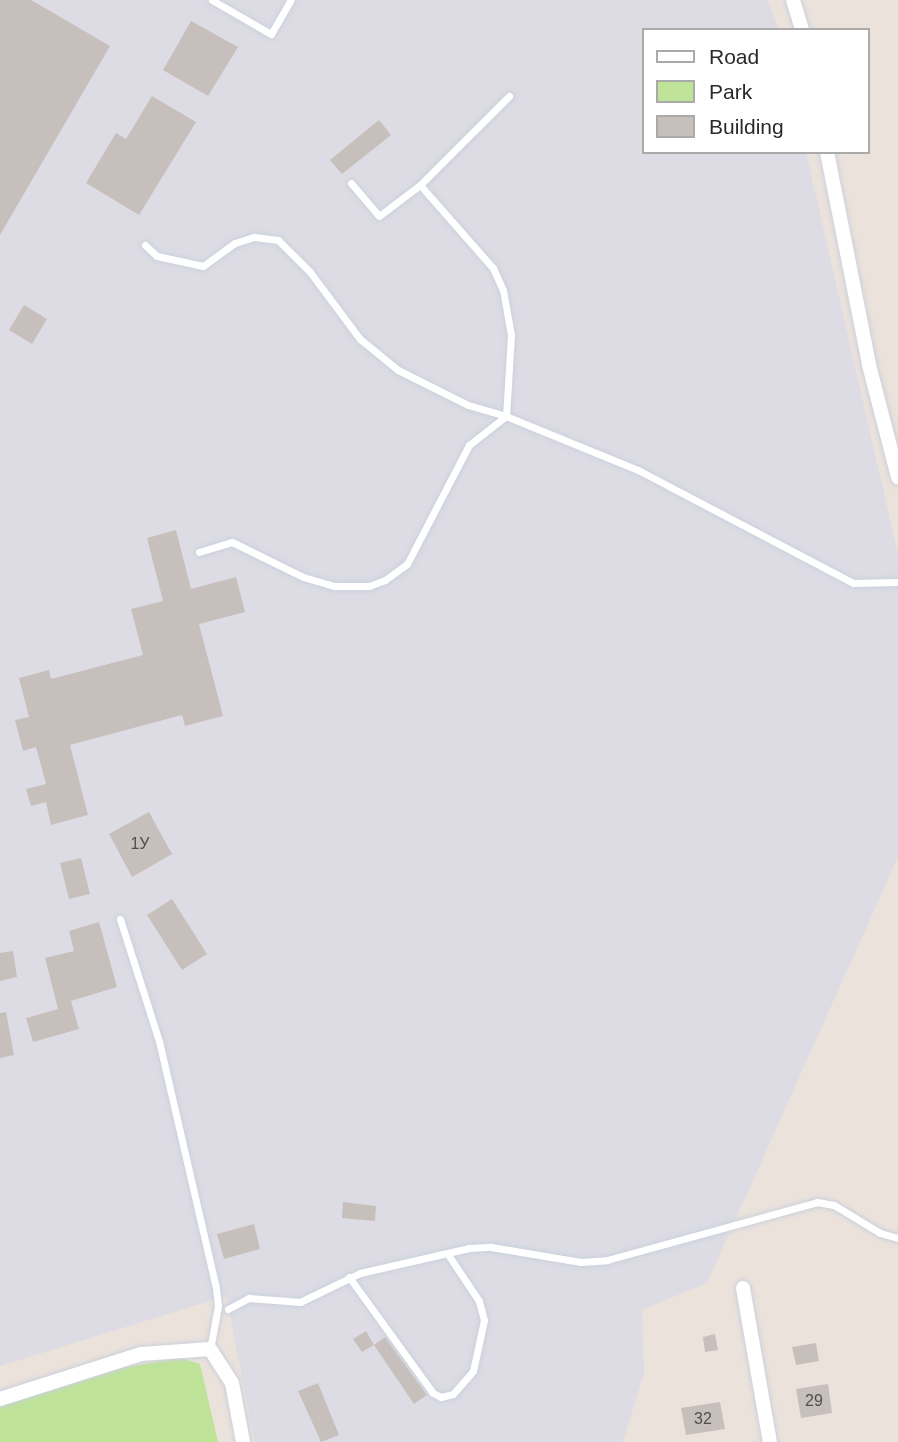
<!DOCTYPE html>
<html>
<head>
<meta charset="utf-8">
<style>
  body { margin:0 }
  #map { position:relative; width:898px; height:1442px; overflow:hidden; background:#ece2dc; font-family:Helvetica,sans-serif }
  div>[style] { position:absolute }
  .industrial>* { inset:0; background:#dddce4 }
  .green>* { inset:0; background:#bfe398 }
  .building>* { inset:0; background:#c7bfbb }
  .roads { filter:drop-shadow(0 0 2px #cad1dc) drop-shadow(0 0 2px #cad1dc) }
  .service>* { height:7px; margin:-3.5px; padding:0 3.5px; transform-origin:3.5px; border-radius:3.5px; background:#fff }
  .minor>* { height:14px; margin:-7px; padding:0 7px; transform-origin:7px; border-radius:7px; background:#fff }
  span { translate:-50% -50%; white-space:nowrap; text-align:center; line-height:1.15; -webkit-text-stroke:5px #fff; paint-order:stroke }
  .number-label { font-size:16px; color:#514f4e }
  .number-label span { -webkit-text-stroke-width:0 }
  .legend { position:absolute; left:642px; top:28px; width:228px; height:126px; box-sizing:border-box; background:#fff; border:2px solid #aaa; margin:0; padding:9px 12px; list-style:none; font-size:21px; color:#2a2a2a }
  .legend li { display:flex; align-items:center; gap:14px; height:35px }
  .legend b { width:35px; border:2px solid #aaa }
</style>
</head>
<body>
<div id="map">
  <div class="industrial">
    <div style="clip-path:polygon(0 0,768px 0,779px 30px,644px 30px,644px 152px,806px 152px,898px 554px,898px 857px,707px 1283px,642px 1310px,644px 1373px,623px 1442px,255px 1442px,226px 1296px,0 1366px)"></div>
  </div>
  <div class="green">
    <div style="clip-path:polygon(180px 1358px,200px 1364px,218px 1442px,0 1442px,0 1406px,127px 1367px)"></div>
  </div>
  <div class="building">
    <div style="clip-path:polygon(0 0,31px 0,110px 46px,0 235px)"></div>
    <div style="clip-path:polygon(191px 21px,238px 47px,208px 96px,163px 70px)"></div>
    <div style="clip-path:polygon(152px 96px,196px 122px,139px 215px,86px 183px,116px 133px,126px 139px)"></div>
    <div style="clip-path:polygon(379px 120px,391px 135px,342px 174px,330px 160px)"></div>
    <div style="clip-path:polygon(24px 305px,47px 319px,32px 344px,9px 330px)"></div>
    <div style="clip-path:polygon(176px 530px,191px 589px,236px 577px,245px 612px,199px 624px,223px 716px,185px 726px,182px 715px,70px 745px,88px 815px,51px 825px,46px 802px,31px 806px,26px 789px,46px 784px,36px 747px,23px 751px,15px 720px,29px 717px,19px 678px,49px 670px,51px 679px,143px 655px,131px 609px,163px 601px,147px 538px)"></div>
    <div style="clip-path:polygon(149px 812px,172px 854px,132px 877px,109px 834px)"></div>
    <div style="clip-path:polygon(81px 858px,90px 894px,69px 899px,60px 863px)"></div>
    <div style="clip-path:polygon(172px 899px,207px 954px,182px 970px,147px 915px)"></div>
    <div style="clip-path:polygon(99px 922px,117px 987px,71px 1001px,79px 1029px,33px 1042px,26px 1018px,58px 1009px,45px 958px,74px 951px,69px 931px)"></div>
    <div style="clip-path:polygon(13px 951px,17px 977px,0 981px,0 953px)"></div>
    <div style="clip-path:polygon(6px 1012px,14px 1055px,0 1058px,0 1013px)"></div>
    <div style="clip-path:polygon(343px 1202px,376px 1206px,375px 1221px,342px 1218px)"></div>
    <div style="clip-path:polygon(254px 1224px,260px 1249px,224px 1259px,217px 1234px)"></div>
    <div style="clip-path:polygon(366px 1331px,374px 1345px,362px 1352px,353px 1339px)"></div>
    <div style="clip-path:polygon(715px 1334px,718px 1350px,705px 1352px,703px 1337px)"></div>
    <div style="clip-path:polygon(385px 1337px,427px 1395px,414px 1404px,374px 1345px)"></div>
    <div style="clip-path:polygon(816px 1343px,819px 1361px,796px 1365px,792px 1347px)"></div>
    <div style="clip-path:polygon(318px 1383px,339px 1435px,321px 1442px,298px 1391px)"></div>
    <div style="clip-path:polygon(828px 1384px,832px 1413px,801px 1418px,796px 1389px)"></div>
    <div style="clip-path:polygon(720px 1402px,725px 1429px,686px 1435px,681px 1408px)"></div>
  </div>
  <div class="roads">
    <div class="service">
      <div style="left:212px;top:0;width:68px;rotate:30deg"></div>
      <div style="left:271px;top:34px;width:39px;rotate:-60deg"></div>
      <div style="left:351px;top:183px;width:43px;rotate:49.7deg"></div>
      <div style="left:379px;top:216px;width:51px;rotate:-37.1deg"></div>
      <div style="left:420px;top:185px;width:126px;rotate:-45deg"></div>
      <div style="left:420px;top:185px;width:111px;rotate:48.7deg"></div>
      <div style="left:493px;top:268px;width:24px;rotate:66deg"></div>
      <div style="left:503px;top:290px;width:46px;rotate:79.9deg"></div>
      <div style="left:511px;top:335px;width:81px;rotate:93.5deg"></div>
      <div style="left:506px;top:416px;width:145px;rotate:22.3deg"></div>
      <div style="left:640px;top:471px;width:241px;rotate:27.7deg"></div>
      <div style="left:853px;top:583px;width:45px;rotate:-1.3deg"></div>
      <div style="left:145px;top:245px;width:16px;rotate:43deg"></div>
      <div style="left:157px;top:256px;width:47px;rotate:12.3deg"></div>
      <div style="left:203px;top:266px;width:39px;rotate:-36deg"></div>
      <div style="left:235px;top:243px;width:20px;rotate:-18deg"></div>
      <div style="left:254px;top:237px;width:24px;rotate:7deg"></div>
      <div style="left:278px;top:240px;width:45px;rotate:45deg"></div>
      <div style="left:310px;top:272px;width:84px;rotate:53.3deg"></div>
      <div style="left:360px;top:339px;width:49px;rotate:39.2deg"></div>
      <div style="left:398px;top:370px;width:78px;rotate:26.6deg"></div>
      <div style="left:468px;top:405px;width:40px;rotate:16deg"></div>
      <div style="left:199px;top:552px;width:34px;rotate:-17deg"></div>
      <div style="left:232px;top:542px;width:79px;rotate:26.2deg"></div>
      <div style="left:303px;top:577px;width:32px;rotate:16deg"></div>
      <div style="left:334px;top:586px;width:35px"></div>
      <div style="left:369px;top:586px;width:17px;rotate:-21deg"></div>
      <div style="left:385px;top:580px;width:27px;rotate:-36deg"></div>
      <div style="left:407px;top:564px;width:134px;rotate:-62.5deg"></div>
      <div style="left:469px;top:445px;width:47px;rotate:-38.1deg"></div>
      <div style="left:120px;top:919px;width:128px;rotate:72.3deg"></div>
      <div style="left:159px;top:1041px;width:253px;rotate:77deg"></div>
      <div style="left:216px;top:1288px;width:18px;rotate:84deg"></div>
      <div style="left:218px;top:1306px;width:44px;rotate:100.5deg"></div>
      <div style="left:349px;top:1277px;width:143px;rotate:54.1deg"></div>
      <div style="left:433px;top:1393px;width:9px;rotate:27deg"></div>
      <div style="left:441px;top:1397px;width:12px;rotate:-14deg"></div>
      <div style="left:453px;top:1394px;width:30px;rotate:-49deg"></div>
      <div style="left:473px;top:1371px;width:52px;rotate:-77.8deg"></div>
      <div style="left:484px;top:1320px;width:20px;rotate:-105deg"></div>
      <div style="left:479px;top:1301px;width:54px;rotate:-123.7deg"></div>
      <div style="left:228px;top:1309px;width:24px;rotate:-28deg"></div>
      <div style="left:249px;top:1298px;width:51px;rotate:4.5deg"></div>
      <div style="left:300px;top:1302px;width:67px;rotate:-25.8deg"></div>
      <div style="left:360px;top:1273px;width:112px;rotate:-12.9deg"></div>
      <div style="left:469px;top:1248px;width:22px;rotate:-3deg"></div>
      <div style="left:491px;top:1247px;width:91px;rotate:9.5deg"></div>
      <div style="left:581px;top:1262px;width:26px;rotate:-4deg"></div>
      <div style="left:607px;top:1260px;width:218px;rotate:-15.4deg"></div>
      <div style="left:817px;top:1202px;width:17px;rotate:10deg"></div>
      <div style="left:834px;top:1205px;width:54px;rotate:31.3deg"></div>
      <div style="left:880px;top:1233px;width:19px;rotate:16deg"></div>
    </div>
    <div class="minor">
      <div style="left:793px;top:0;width:31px;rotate:73deg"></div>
      <div style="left:827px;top:152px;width:217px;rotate:78.8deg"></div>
      <div style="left:869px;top:365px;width:116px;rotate:75.5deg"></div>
      <div style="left:743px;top:1288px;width:156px;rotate:80.1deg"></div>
      <div style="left:0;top:1399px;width:148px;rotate:-17.7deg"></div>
      <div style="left:141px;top:1354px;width:69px;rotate:-4.1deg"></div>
      <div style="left:210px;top:1349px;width:40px;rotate:57.1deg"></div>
      <div style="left:232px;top:1383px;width:60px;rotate:79.4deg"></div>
    </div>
  </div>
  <div class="number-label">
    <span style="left:140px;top:844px">1У</span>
    <span style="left:814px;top:1401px">29</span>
    <span style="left:703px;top:1419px">32</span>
  </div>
  <ul class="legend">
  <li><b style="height:9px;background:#fff"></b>Road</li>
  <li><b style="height:19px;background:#bfe398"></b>Park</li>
  <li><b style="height:19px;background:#c7bfbb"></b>Building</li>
  </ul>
</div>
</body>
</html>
